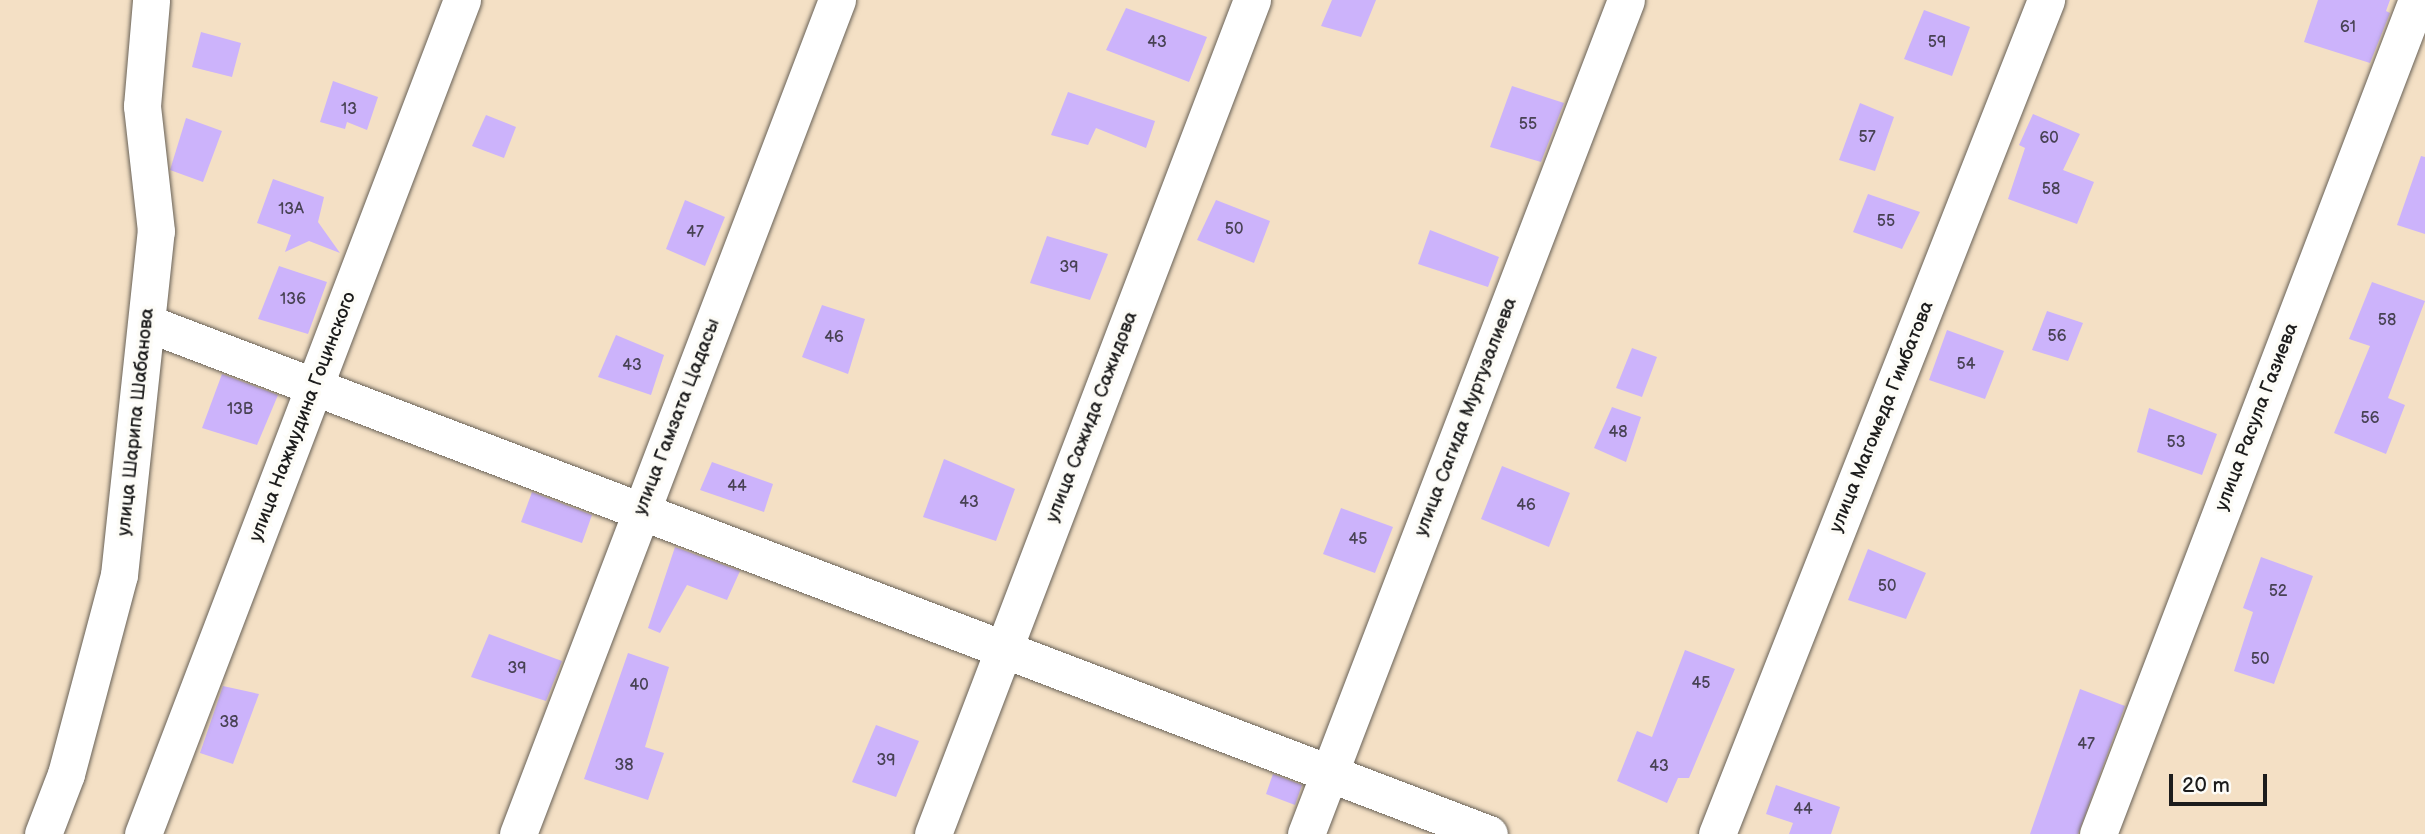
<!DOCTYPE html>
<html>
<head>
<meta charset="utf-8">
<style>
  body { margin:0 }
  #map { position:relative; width:2425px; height:834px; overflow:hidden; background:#f4e0c5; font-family:"Balsamiq Sans",sans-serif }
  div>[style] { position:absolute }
  .building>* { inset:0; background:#ccb3fb }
  .roads { filter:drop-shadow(0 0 2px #686157) drop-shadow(0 0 2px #686157) }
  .minor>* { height:37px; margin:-18.5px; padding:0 18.5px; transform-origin:18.5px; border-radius:18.5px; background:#fff }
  span { translate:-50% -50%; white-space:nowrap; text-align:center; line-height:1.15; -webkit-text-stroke:7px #fdfcf7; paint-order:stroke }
  .number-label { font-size:16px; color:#484254 }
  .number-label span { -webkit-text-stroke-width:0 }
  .street-label { font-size:19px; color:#1c1c1c }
  .scale { position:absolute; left:2169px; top:774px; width:98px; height:32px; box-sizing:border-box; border:4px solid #1c1c1c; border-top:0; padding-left:9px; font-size:21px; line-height:24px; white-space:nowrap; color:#1c1c1c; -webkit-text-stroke:5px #fdfcf7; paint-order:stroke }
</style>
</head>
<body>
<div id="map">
  <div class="building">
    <div style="clip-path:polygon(1332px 0,1376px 0,1361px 37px,1321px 26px)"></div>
    <div style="clip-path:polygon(2318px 0,2390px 0,2386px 11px,2390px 13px,2370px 63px,2304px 42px)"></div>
    <div style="clip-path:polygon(1126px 8px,1207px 37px,1189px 82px,1106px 50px)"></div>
    <div style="clip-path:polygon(1924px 10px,1970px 27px,1952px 76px,1904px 59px)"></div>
    <div style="clip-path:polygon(201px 32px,241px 43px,232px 77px,192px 67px)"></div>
    <div style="clip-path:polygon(333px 81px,378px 97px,367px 130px,347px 122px,345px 129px,320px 122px)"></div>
    <div style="clip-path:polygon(1512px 86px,1564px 103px,1541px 162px,1490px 147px)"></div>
    <div style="clip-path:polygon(1068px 92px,1155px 121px,1146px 148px,1096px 128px,1088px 145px,1051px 135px)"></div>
    <div style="clip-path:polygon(1860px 103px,1894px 117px,1875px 171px,1839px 160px)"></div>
    <div style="clip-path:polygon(2033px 114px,2080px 134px,2063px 170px,2094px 182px,2077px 224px,2008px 199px,2025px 148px,2019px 145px)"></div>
    <div style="clip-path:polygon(486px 115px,516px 127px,504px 158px,472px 146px)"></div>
    <div style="clip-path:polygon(186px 118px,222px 131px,203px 182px,170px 170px)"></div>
    <div style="clip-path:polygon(2421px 156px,2425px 157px,2425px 234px,2397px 225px)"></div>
    <div style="clip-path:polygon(273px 179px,324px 197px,318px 222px,340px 253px,309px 241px,285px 252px,291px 235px,257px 223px)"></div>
    <div style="clip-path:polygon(1868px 194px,1920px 212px,1902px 249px,1853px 232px)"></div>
    <div style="clip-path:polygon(685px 200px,725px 217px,705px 266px,666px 249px)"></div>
    <div style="clip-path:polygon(1216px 200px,1270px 221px,1254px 263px,1197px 240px)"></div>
    <div style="clip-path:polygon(1430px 230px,1499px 257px,1488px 287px,1418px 264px)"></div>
    <div style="clip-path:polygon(1047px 236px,1108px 254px,1090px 300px,1030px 283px)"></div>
    <div style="clip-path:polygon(279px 266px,327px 282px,308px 334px,258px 319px)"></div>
    <div style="clip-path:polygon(2372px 282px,2425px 301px,2388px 398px,2405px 405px,2386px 454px,2334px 433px,2370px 346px,2349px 339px)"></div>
    <div style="clip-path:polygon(822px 305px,865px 319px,848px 374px,802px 357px)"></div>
    <div style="clip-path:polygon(2047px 311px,2083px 323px,2068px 361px,2032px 350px)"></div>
    <div style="clip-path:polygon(1947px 330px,2004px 351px,1985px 399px,1929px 380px)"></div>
    <div style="clip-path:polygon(616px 335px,664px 355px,651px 395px,598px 377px)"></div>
    <div style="clip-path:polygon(1632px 348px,1657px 357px,1642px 397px,1616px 388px)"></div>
    <div style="clip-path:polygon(222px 374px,278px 395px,257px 445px,202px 428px)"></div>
    <div style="clip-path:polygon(1612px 407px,1641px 417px,1626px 462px,1594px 448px)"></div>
    <div style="clip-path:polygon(2149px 408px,2217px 434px,2202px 475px,2137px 452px)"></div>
    <div style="clip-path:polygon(944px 459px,1015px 489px,996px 541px,923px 517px)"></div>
    <div style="clip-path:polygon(712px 462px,773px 484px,764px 512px,700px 490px)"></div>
    <div style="clip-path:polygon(1502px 466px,1570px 493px,1549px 547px,1481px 519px)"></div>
    <div style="clip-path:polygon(532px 492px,592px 515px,582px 543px,521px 522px)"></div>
    <div style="clip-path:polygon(1341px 508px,1393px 527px,1375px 573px,1323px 554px)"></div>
    <div style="clip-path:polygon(675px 547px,740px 571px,727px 600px,687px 585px,660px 633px,648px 628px)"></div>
    <div style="clip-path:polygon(1868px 549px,1926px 573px,1906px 619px,1848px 600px)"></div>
    <div style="clip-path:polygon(2261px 557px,2313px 576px,2274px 684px,2234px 671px,2253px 612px,2243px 608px)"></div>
    <div style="clip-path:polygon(489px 634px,562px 661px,546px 701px,471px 677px)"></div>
    <div style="clip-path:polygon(1685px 650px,1735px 669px,1689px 778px,1678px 778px,1667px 803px,1617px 781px,1637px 731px,1652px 737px)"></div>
    <div style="clip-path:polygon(628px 653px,669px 667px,645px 747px,664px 753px,648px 800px,584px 779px)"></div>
    <div style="clip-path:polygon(223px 686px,259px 694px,233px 764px,200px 753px)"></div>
    <div style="clip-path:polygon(2080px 689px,2125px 706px,2078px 834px,2030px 834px)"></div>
    <div style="clip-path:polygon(876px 725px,919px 741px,896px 797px,852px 782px)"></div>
    <div style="clip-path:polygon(1273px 774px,1302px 785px,1295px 805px,1266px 794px)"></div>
    <div style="clip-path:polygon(1776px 785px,1840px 807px,1831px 834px,1789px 834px,1793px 823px,1766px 814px)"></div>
  </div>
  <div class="roads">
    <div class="minor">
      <div style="left:147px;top:323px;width:1436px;rotate:20.85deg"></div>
      <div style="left:43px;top:834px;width:64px;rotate:-69deg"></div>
      <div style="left:66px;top:774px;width:206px;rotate:-75.1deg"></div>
      <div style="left:119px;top:575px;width:346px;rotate:-83.9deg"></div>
      <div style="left:156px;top:231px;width:126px;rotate:-96.4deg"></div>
      <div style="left:142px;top:106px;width:106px;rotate:-85.1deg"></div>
      <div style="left:143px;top:834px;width:893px;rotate:-69.07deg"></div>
      <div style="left:518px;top:834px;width:893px;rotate:-69.07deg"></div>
      <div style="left:933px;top:834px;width:893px;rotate:-69.07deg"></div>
      <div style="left:1306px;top:834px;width:893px;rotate:-69.01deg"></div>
      <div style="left:1717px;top:834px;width:897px;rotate:-68.47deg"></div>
      <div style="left:2098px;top:834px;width:893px;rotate:-69.07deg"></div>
    </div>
  </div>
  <div class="number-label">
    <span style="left:2348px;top:28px">61</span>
    <span style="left:1157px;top:43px">43</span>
    <span style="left:1937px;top:43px">59</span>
    <span style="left:349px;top:110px">13</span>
    <span style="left:1528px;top:125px">55</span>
    <span style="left:1867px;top:138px">57</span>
    <span style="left:2049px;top:139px">60</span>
    <span style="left:2051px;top:190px">58</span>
    <span style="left:291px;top:210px">13А</span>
    <span style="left:1886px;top:222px">55</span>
    <span style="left:1234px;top:230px">50</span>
    <span style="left:695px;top:233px">47</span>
    <span style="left:1069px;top:268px">39</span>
    <span style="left:293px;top:300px">136</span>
    <span style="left:2387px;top:321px">58</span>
    <span style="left:2057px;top:337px">56</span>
    <span style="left:834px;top:338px">46</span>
    <span style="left:1966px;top:365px">54</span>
    <span style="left:632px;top:366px">43</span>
    <span style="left:240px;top:410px">13В</span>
    <span style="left:2370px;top:419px">56</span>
    <span style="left:1618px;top:433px">48</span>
    <span style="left:2176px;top:443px">53</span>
    <span style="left:737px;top:487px">44</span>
    <span style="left:969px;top:503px">43</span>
    <span style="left:1526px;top:506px">46</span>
    <span style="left:1358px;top:540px">45</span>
    <span style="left:1887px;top:587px">50</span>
    <span style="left:2278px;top:592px">52</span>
    <span style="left:2260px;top:660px">50</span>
    <span style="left:517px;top:669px">39</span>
    <span style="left:1701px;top:684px">45</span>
    <span style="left:639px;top:686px">40</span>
    <span style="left:229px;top:723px">38</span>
    <span style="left:2086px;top:745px">47</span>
    <span style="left:886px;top:761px">39</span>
    <span style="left:624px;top:766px">38</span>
    <span style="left:1659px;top:767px">43</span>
    <span style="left:1803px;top:810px">44</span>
  </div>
  <div class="street-label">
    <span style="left:303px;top:417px;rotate:-69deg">улица Нажмудина Гоцинского</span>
    <span style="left:677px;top:417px;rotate:-69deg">улица Гамзата Цадасы</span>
    <span style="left:1092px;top:417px;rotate:-69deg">улица Сажида Сажидова</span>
    <span style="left:1466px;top:417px;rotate:-69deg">улица Сагида Муртузалиева</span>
    <span style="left:1882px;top:417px;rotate:-68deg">улица Магомеда Гимбатова</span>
    <span style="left:2257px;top:417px;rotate:-69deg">улица Расула Газиева</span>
    <span style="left:136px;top:422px;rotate:-84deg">улица Шарипа Шабанова</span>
  </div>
  <div class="scale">20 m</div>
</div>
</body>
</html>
